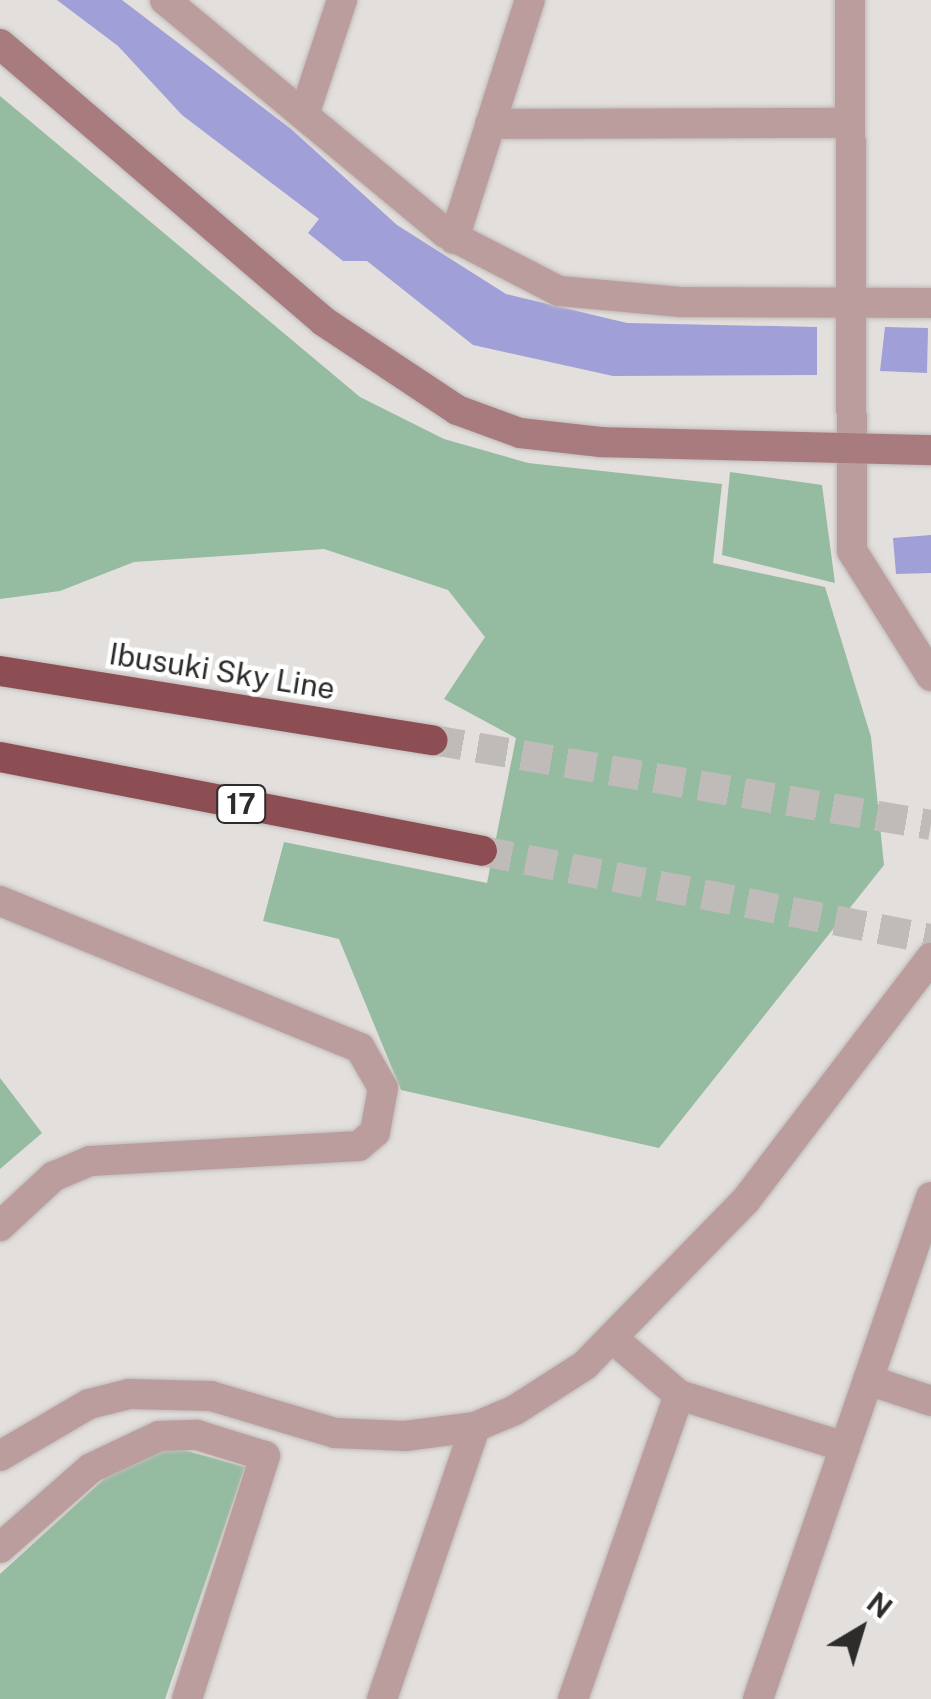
<!DOCTYPE html>
<html>
<head>
<meta charset="utf-8">
<style>
  body { margin:0 }
  #map { position:relative; width:931px; height:1699px; overflow:hidden; background:#e3dfdd; font-family:"Public Sans",sans-serif }
  div>[style] { position:absolute }
  .green>* { inset:0; background:#95bba0 }
  .building>* { inset:0; background:#a09fd8 }
  .highway-tunnel>* { height:30px; margin-top:-15px; transform-origin:0; background:repeating-linear-gradient(90deg,#bfbbb9 0 30px,transparent 0 45px) }
  .roads { filter:drop-shadow(0 0 2px #bfbbb9) drop-shadow(0 0 2px #bfbbb9) }
  .street>* { height:30px; margin:-15px; padding:0 15px; transform-origin:15px; border-radius:15px; background:#bc9d9e }
  .secondary>* { height:30px; margin:-15px; padding:0 15px; transform-origin:15px; border-radius:15px; background:#a87b7e }
  .highway>* { height:30px; margin:-15px; padding:0 15px; transform-origin:15px; border-radius:15px; background:#8c4e53 }
  span { translate:-50% -50%; white-space:nowrap; text-align:center; line-height:1.15; -webkit-text-stroke:9px #fff; paint-order:stroke }
  .shield-label span { padding:2px 8px; background:#fff; border:2px solid; border-radius:8px; -webkit-text-stroke-width:0 }
  .shield-label { font-size:28px; color:#2d2c2b; font-weight:700 }
  .street-label { font-size:30px; color:#2d2c2b }
  .north { position:absolute; left:811px; top:1579px; width:100px; height:100px; -webkit-text-stroke:8px #fff; paint-order:stroke; rotate:38deg; font-size:28px; font-weight:700; line-height:40px; text-align:center; color:#2d2c2b }
  .north::after { content:''; display:block; margin:auto; width:35px; height:45px; background:#2d2c2b; clip-path:polygon(50% 0,100% 100%,50% 72%,0 100%) }
</style>
</head>
<body>
<div id="map">
  <div class="green">
    <div style="clip-path:polygon(0 96px,360px 397px,444px 439px,528px 463px,722px 484px,713px 563px,825px 587px,871px 737px,884px 865px,659px 1148px,401px 1090px,339px 939px,263px 921px,284px 842px,487px 883px,516px 738px,444px 699px,485px 637px,448px 590px,324px 549px,134px 562px,60px 591px,0 599px)"></div>
    <div style="clip-path:polygon(730px 472px,822px 485px,835px 583px,722px 555px)"></div>
    <div style="clip-path:polygon(0 1078px,42px 1133px,0 1169px)"></div>
    <div style="clip-path:polygon(169px 1446px,245px 1467px,165px 1699px,0 1699px,0 1574px,106px 1477px)"></div>
  </div>
  <div class="building">
    <div style="clip-path:polygon(57px 0,122px 0,291px 129px,397px 225px,506px 294px,627px 323px,817px 327px,817px 375px,613px 376px,473px 345px,367px 261px,343px 261px,308px 233px,319px 219px,182px 115px,118px 46px)"></div>
    <div style="clip-path:polygon(885px 327px,928px 328px,927px 373px,880px 371px)"></div>
    <div style="clip-path:polygon(931px 535px,931px 573px,896px 574px,893px 538px)"></div>
  </div>
  <div class="highway-tunnel">
    <div style="left:433px;top:740px;width:505px;rotate:9.69deg"></div>
    <div style="left:482px;top:851px;width:458px;rotate:11.1deg"></div>
  </div>
  <div class="roads">
    <div class="street">
      <div style="left:165px;top:0;width:365px;rotate:39.7deg"></div>
      <div style="left:446px;top:233px;width:127px;rotate:27.2deg"></div>
      <div style="left:559px;top:291px;width:122px;rotate:5.2deg"></div>
      <div style="left:681px;top:302px;width:250px;rotate:0.2deg"></div>
      <div style="left:850px;top:0;width:551px;rotate:89.79deg"></div>
      <div style="left:852px;top:551px;width:148px;rotate:57.7deg"></div>
      <div style="left:304px;top:115px;width:121px;rotate:-71.7deg"></div>
      <div style="left:490px;top:124px;width:360px;rotate:-0.2deg"></div>
      <div style="left:454px;top:239px;width:251px;rotate:-72.4deg"></div>
      <div style="left:0;top:901px;width:389px;rotate:22.2deg"></div>
      <div style="left:360px;top:1048px;width:46px;rotate:60.1deg"></div>
      <div style="left:383px;top:1088px;width:45px;rotate:100.3deg"></div>
      <div style="left:375px;top:1132px;width:21px;rotate:139deg"></div>
      <div style="left:359px;top:1146px;width:269px;rotate:176.8deg"></div>
      <div style="left:90px;top:1161px;width:39px;rotate:157deg"></div>
      <div style="left:54px;top:1176px;width:74px;rotate:137.2deg"></div>
      <div style="left:612px;top:1338px;width:88px;rotate:40.4deg"></div>
      <div style="left:679px;top:1395px;width:174px;rotate:17.4deg"></div>
      <div style="left:868px;top:1380px;width:66px;rotate:18.4deg"></div>
      <div style="left:0;top:1456px;width:103px;rotate:-30.3deg"></div>
      <div style="left:89px;top:1404px;width:41px;rotate:-14deg"></div>
      <div style="left:129px;top:1394px;width:82px;rotate:1.4deg"></div>
      <div style="left:211px;top:1396px;width:129px;rotate:16.6deg"></div>
      <div style="left:335px;top:1433px;width:70px;rotate:2.5deg"></div>
      <div style="left:405px;top:1436px;width:71px;rotate:-7.3deg"></div>
      <div style="left:475px;top:1427px;width:43px;rotate:-23deg"></div>
      <div style="left:515px;top:1410px;width:83px;rotate:-32.7deg"></div>
      <div style="left:585px;top:1365px;width:231px;rotate:-45.7deg"></div>
      <div style="left:746px;top:1200px;width:305px;rotate:-52.6deg"></div>
      <div style="left:0;top:1548px;width:121px;rotate:-41.3deg"></div>
      <div style="left:91px;top:1468px;width:75px;rotate:-25.2deg"></div>
      <div style="left:159px;top:1436px;width:38px;rotate:-2deg"></div>
      <div style="left:197px;top:1435px;width:71px;rotate:17.2deg"></div>
      <div style="left:265px;top:1456px;width:255px;rotate:107.8deg"></div>
      <div style="left:382px;top:1699px;width:287px;rotate:-71.1deg"></div>
      <div style="left:573px;top:1699px;width:322px;rotate:-70.8deg"></div>
      <div style="left:758px;top:1699px;width:531px;rotate:-70.98deg"></div>
    </div>
    <div class="secondary">
      <div style="left:0;top:44px;width:426px;rotate:40.6deg"></div>
      <div style="left:323px;top:321px;width:161px;rotate:33.6deg"></div>
      <div style="left:457px;top:410px;width:67px;rotate:20.1deg"></div>
      <div style="left:520px;top:433px;width:81px;rotate:6.4deg"></div>
      <div style="left:600px;top:442px;width:331px;rotate:1.4deg"></div>
    </div>
    <div class="highway">
      <div style="left:0;top:671px;width:438px;rotate:9.1deg"></div>
      <div style="left:0;top:757px;width:491px;rotate:11deg"></div>
    </div>
  </div>
  <div class="shield-label">
    <span style="left:241px;top:804px">17</span>
  </div>
  <div class="street-label">
    <span style="left:222px;top:671px;rotate:9deg">Ibusuki Sky Line</span>
  </div>
  <div class="north">N</div>
</div>
</body>
</html>
